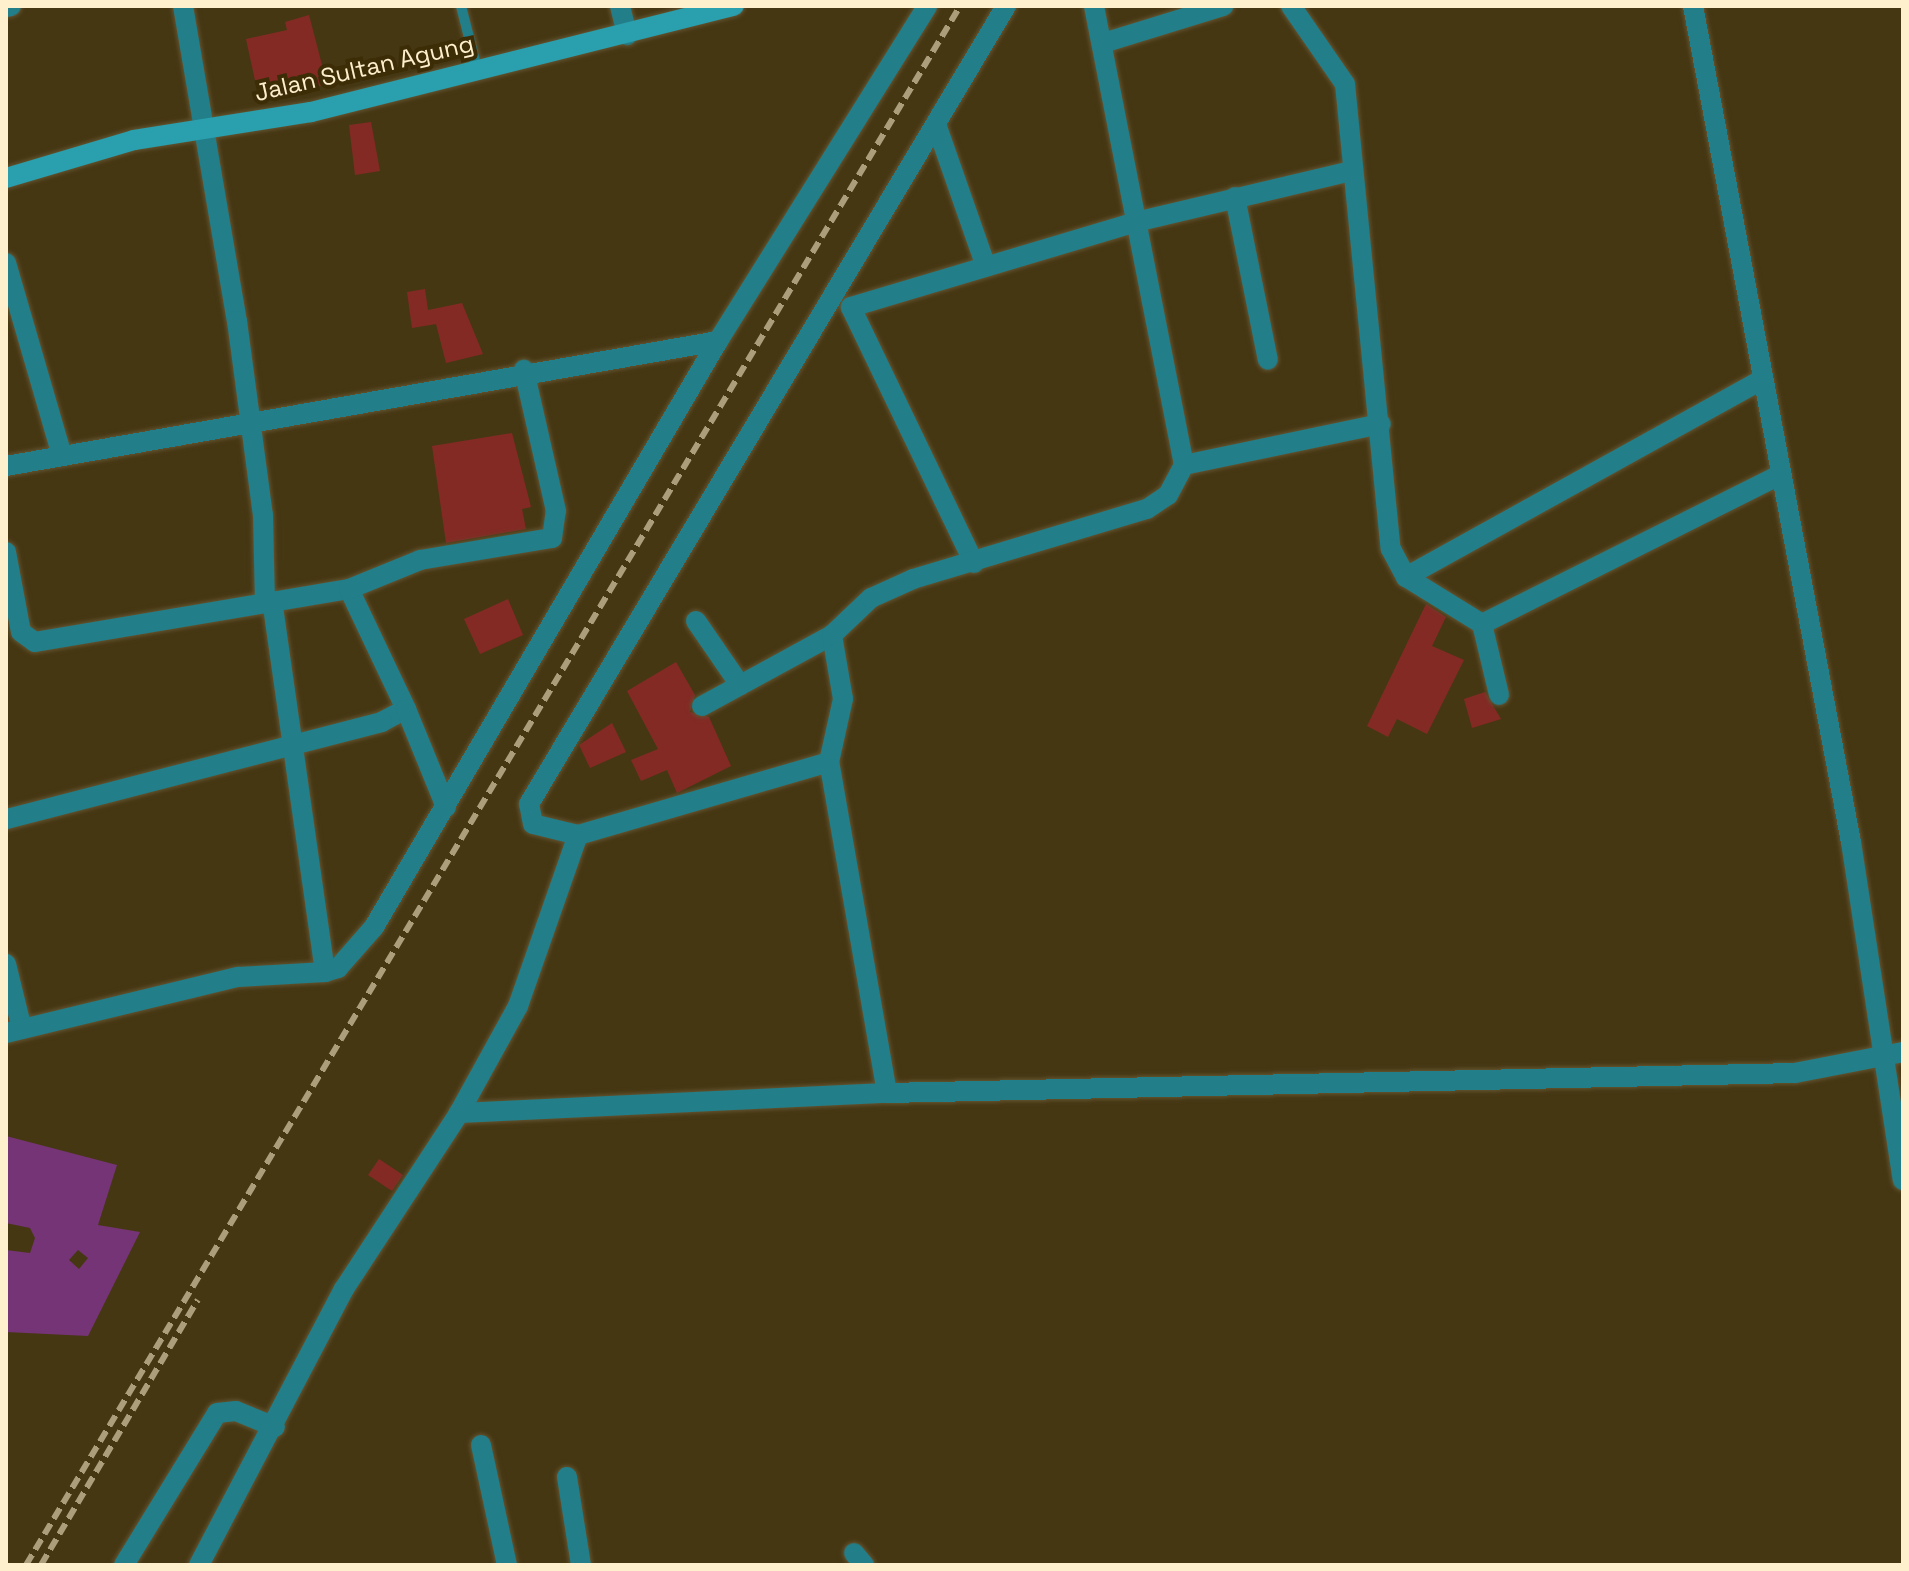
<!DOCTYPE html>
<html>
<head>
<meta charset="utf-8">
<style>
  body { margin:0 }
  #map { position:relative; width:1909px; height:1571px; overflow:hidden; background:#463713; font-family:"Space Grotesk",sans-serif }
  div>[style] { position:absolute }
  .water>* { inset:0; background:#743475 }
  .building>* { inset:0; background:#842a25 }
  .roads { filter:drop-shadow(0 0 2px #635431) drop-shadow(0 0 2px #635431) }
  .lane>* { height:10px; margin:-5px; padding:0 5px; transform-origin:5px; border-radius:5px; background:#227e89 }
  .street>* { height:20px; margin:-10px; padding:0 10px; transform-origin:10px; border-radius:10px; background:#227e89 }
  .secondary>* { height:20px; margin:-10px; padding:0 10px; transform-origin:10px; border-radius:10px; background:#2a9fad }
  .rail>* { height:6px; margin-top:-3px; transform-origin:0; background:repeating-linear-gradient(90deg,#ad9e7b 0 12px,transparent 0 18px) }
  span { translate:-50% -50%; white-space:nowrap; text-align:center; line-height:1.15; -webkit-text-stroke:8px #3c2d07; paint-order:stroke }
  .street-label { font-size:24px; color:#feefcd }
  .frame { position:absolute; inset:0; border:8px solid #feefcd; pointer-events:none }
</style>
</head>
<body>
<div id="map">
  <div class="water">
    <div style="clip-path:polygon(evenodd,6px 1136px,117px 1165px,98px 1225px,140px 1232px,88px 1336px,6px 1332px,6px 1250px,30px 1253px,35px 1238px,30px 1228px,6px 1223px,6px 1136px,78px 1250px,88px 1258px,79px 1269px,69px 1260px,78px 1250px)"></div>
  </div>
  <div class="building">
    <div style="clip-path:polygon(309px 15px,327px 84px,303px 90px,300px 76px,256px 85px,246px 39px,287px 30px,285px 22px)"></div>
    <div style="clip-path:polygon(371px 122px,380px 171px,355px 175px,349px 125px)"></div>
    <div style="clip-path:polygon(425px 289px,428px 310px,462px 303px,483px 354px,446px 363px,436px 324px,412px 328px,407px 292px)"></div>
    <div style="clip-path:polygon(512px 433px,531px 507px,522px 509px,526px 529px,446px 543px,432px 446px)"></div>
    <div style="clip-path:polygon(508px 599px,523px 635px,480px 654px,464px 619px)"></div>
    <div style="clip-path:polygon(1426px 604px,1446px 617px,1432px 646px,1464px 660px,1427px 734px,1397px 719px,1388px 737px,1367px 726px)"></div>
    <div style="clip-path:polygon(676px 662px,695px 695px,690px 712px,709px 717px,731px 766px,677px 793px,667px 770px,641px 781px,631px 760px,658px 749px,627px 691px)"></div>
    <div style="clip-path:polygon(1485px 692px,1501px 719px,1472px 728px,1464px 699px)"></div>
    <div style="clip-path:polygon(612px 723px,626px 752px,590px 768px,579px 745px)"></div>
    <div style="clip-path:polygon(379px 1159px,403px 1175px,392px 1191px,368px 1175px)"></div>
  </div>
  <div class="roads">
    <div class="lane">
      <div style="left:461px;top:6px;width:65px;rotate:75.7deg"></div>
    </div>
    <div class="street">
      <div style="left:183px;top:6px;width:320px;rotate:80.3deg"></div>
      <div style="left:237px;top:321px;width:196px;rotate:82.4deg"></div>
      <div style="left:263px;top:515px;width:87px;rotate:88.7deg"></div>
      <div style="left:620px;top:6px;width:30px;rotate:76deg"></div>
      <div style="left:1291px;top:6px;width:95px;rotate:55.3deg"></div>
      <div style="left:1345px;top:84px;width:467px;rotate:84.4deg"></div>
      <div style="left:1391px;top:549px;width:32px;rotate:62deg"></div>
      <div style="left:1406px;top:577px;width:89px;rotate:31.7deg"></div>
      <div style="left:1482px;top:624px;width:330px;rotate:-26.6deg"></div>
      <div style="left:1693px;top:6px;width:851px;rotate:79.3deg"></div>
      <div style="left:1851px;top:842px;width:342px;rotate:81.3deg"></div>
      <div style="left:6px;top:7px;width:5px;rotate:-11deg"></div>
      <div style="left:1103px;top:43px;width:126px;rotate:-17.1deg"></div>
      <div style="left:936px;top:124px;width:151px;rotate:70.7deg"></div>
      <div style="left:1235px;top:197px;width:166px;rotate:78.6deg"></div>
      <div style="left:6px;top:263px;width:197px;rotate:73.8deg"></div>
      <div style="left:1184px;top:465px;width:201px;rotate:-11.8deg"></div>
      <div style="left:6px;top:466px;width:723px;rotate:-9.96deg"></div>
      <div style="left:6px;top:552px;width:81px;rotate:79.4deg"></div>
      <div style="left:21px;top:632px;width:17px;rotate:36deg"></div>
      <div style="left:35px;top:642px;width:318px;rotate:-9.6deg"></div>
      <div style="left:349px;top:589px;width:133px;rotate:64.6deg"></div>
      <div style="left:406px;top:709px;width:27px;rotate:152deg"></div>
      <div style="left:382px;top:722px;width:388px;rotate:165.5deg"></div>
      <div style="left:974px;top:563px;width:284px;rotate:-115.7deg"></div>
      <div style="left:851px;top:307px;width:302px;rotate:-16.6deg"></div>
      <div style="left:1140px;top:221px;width:218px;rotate:-13.3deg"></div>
      <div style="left:1406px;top:577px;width:405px;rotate:-29deg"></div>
      <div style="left:349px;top:589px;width:77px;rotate:-22.2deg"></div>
      <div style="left:420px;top:560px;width:134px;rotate:-9.5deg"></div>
      <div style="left:552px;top:538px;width:27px;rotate:-82deg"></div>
      <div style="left:556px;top:511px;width:145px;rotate:-102.8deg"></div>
      <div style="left:696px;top:621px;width:78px;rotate:55.5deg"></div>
      <div style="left:1482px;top:624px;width:73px;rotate:76.5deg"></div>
      <div style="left:702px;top:706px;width:148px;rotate:-28.6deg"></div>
      <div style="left:406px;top:709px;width:106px;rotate:67.8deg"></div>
      <div style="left:578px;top:835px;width:46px;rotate:-166.3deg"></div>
      <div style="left:533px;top:824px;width:20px;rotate:-101deg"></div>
      <div style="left:529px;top:804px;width:930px;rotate:-59.13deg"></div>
      <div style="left:6px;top:964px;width:67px;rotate:76.2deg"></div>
      <div style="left:325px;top:972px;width:14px;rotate:-17deg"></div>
      <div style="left:338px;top:968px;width:55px;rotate:-48.7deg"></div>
      <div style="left:374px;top:927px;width:680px;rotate:-59.59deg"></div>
      <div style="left:718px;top:341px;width:395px;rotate:-58deg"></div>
      <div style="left:6px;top:1033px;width:239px;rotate:-13.6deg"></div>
      <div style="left:238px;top:977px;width:87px;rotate:-3.3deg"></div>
      <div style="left:325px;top:972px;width:375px;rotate:-98.1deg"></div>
      <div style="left:887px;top:1093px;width:336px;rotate:-99.9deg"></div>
      <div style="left:829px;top:762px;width:65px;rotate:-77.5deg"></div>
      <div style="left:843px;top:699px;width:65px;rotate:-99.8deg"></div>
      <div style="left:832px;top:635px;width:54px;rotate:-43.5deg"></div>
      <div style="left:871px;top:598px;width:46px;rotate:-24.3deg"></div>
      <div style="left:913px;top:579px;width:244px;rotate:-16.7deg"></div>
      <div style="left:1147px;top:509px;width:25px;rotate:-34deg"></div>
      <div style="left:1168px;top:495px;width:34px;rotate:-62deg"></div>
      <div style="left:1184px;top:465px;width:468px;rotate:-101.1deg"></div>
      <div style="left:459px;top:1113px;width:122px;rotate:-61.1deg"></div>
      <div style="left:518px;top:1006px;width:181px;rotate:-70.7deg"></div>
      <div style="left:578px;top:835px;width:261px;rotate:-16.2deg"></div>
      <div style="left:481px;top:1445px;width:123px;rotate:77.8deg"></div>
      <div style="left:567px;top:1477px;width:89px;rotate:81deg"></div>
      <div style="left:854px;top:1553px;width:16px;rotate:50deg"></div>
      <div style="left:124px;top:1565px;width:178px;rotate:-58.5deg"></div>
      <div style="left:217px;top:1413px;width:19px;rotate:-6deg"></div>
      <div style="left:236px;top:1411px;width:42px;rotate:22.3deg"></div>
      <div style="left:199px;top:1565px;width:312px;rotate:-62.3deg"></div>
      <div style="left:344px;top:1289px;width:210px;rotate:-56.8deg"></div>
      <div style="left:459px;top:1113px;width:428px;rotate:-2.7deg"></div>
      <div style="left:887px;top:1093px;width:908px;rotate:-1.26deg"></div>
      <div style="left:1795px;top:1073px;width:110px;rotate:-11deg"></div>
    </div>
    <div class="secondary">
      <div style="left:6px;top:178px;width:134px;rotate:-16.5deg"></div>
      <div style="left:134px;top:140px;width:179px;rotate:-9deg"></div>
      <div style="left:311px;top:112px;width:436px;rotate:-14.1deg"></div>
    </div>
  </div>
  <div class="rail">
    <div style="left:26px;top:1565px;width:1817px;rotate:-59.07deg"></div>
    <div style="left:41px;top:1565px;width:308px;rotate:-59.4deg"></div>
  </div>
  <div class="street-label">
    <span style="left:364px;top:68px;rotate:-13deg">Jalan Sultan Agung</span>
  </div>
  <div class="frame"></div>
</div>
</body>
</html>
